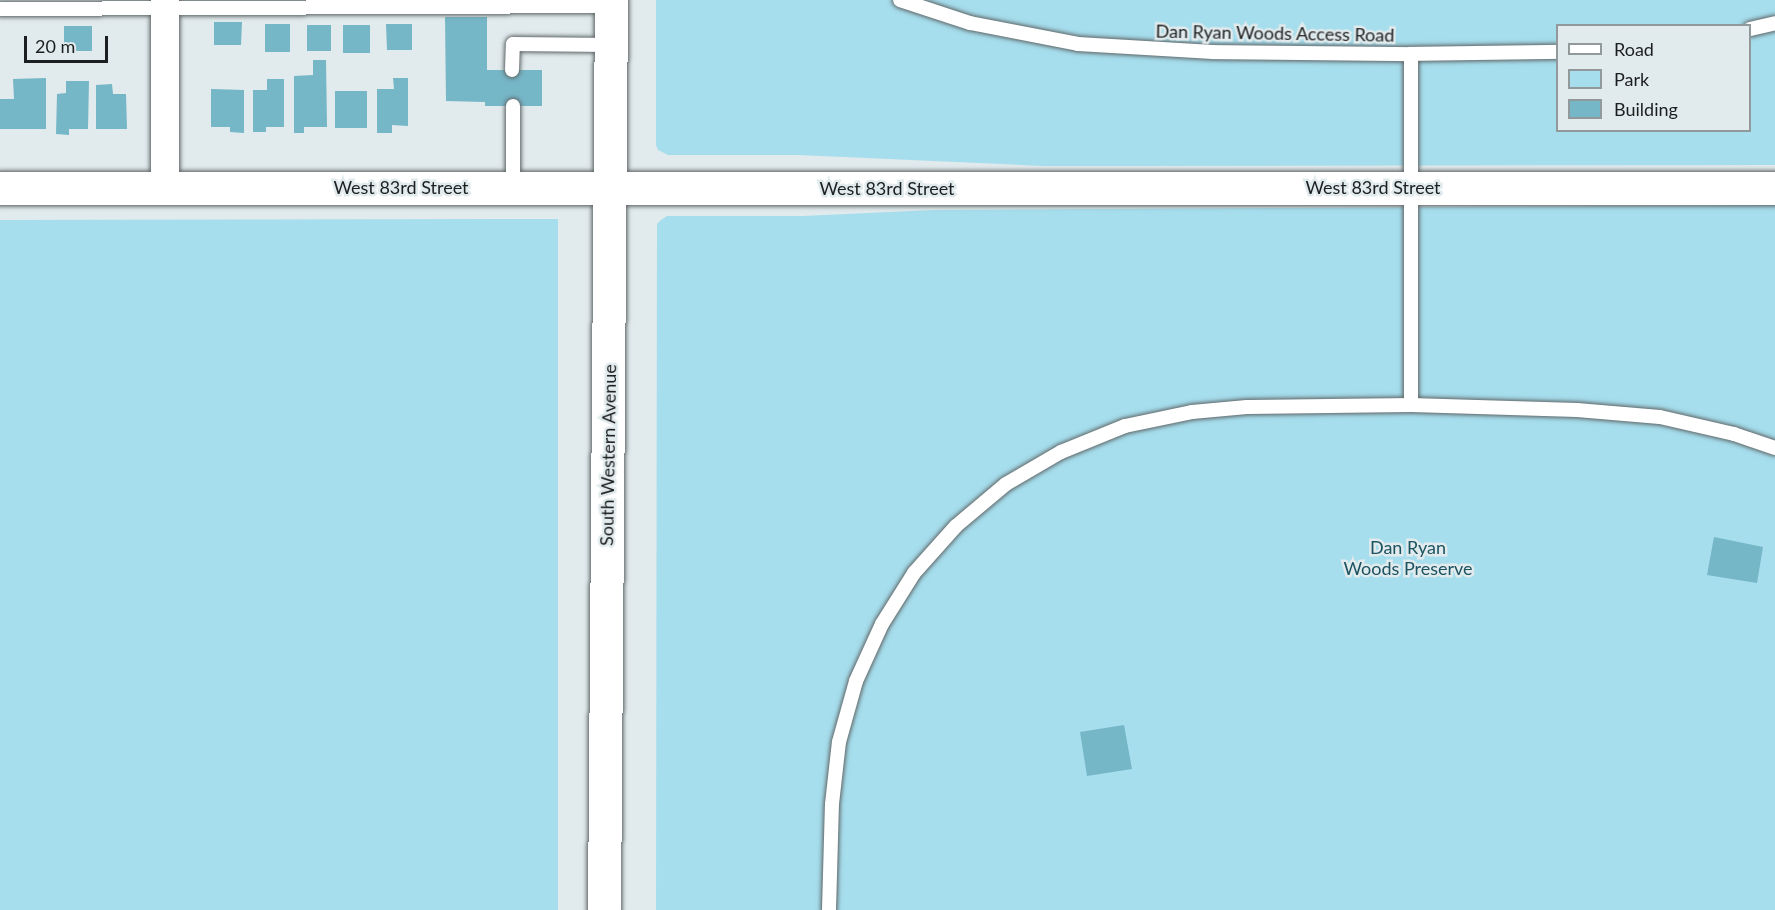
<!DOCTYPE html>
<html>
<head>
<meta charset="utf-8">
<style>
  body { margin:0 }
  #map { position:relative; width:1775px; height:910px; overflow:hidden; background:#e1eaec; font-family:Lato,sans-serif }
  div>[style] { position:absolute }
  .green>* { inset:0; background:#a6deed }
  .building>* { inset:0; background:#75b6c7 }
  .roads { filter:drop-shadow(0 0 2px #61686a) drop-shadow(0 0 2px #61686a) }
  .service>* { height:14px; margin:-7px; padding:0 7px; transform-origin:7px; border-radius:7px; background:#fff }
  .minor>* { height:28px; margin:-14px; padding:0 14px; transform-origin:14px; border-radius:14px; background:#fff }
  .tertiary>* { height:33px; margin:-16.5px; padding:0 16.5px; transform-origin:16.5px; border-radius:16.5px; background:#fff }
  .secondary>* { height:33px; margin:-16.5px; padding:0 16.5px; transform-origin:16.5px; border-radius:16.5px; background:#fff }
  span { translate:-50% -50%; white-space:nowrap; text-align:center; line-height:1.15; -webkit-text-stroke:5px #e1eaec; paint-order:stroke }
  .street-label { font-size:18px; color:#1c1f20 }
  .park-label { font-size:18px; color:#1c5360 }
  .legend { position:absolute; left:1556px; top:24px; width:195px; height:108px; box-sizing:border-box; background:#e1eaec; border:2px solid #92999a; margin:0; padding:8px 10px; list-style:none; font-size:18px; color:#1c1f20 }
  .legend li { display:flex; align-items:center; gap:12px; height:30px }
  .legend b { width:30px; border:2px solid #92999a }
  .scale { position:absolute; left:24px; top:36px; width:84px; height:27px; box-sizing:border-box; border:3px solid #1c1f20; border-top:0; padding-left:8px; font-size:18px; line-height:21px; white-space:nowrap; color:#1c1f20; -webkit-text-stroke:4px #e1eaec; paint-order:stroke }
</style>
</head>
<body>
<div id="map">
  <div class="green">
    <div style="clip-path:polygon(evenodd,656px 0,1775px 0,1775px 165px,1044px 166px,799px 155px,668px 155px,658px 150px,656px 145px,656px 0,1558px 26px,1750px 26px,1750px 130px,1558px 130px,1558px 26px)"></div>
    <div style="clip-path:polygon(1775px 205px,1775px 910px,656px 910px,657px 224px,661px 220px,667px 216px,802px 216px,934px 210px)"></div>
    <div style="clip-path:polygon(558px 219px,558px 910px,0 910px,0 220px)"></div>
  </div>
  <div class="building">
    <div style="clip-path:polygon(445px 17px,487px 17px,487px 70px,542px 70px,542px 106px,485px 106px,485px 102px,446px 101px)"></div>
    <div style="clip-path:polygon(214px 22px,242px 22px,241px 45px,214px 45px)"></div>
    <div style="clip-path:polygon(265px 24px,290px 24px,290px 52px,265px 52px)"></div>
    <div style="clip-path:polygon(386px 24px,412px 24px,412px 50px,387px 50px)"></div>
    <div style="clip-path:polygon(307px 25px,331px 25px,331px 51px,307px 51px)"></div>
    <div style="clip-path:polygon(343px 25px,370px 25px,370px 53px,343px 53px)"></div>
    <div style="clip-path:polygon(64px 26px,92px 26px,92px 51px,64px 51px)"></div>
    <div style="clip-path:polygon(313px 60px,326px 60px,327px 127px,304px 127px,304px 133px,294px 133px,294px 76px,313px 75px)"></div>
    <div style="clip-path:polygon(46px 78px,46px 129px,0 129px,0 99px,14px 99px,13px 79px)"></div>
    <div style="clip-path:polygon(393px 78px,408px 78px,408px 126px,392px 125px,392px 133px,377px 133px,377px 89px,394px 89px)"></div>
    <div style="clip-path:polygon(267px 79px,284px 79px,284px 127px,266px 127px,266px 132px,253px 132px,253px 90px,267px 90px)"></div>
    <div style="clip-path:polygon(66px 81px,89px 81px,88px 129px,69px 129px,69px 135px,56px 134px,57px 94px,66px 93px)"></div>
    <div style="clip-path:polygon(112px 84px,113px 94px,126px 94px,127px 129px,96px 129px,96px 85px)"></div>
    <div style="clip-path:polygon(211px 89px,244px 90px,244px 133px,230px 132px,230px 127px,211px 127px)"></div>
    <div style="clip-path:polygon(335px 91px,367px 91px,367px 128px,335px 128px)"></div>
    <div style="clip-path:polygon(1714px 537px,1763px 547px,1757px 583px,1707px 575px)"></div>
    <div style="clip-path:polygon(1124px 725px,1132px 769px,1087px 776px,1080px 732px)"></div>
  </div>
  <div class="roads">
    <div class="service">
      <div style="left:900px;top:0;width:74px;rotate:18.2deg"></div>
      <div style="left:970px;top:23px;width:110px;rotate:11deg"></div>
      <div style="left:1078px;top:44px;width:135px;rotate:3.4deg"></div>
      <div style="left:1213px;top:52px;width:198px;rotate:0.6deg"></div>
      <div style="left:1411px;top:54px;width:351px;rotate:90deg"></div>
      <div style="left:0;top:9px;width:611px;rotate:-0.28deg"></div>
      <div style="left:1750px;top:29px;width:26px;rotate:-13deg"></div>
      <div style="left:1411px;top:54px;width:147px;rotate:-0.8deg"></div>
      <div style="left:512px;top:70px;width:26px;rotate:-88deg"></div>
      <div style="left:513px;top:44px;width:98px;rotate:0.6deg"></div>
      <div style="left:513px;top:188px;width:82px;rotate:-90deg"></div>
      <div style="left:829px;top:910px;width:106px;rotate:-88.4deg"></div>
      <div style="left:832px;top:804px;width:62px;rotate:-83.6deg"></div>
      <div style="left:839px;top:742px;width:63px;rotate:-74.4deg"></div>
      <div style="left:856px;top:681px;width:63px;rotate:-65.5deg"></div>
      <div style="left:882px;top:624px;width:60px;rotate:-57.9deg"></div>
      <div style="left:914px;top:573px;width:63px;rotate:-48.2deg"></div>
      <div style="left:956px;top:526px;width:65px;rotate:-40deg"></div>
      <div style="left:1006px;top:484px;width:64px;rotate:-30.2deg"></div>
      <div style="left:1061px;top:452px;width:69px;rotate:-22.1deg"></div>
      <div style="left:1125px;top:426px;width:68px;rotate:-11.8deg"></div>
      <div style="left:1192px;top:412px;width:55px;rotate:-5.2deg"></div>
      <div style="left:1247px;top:407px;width:164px;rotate:-0.7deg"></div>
      <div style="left:1411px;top:405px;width:166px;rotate:1.7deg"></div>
      <div style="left:1577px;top:410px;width:83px;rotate:4.8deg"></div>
      <div style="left:1660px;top:417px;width:76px;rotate:12.9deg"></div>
      <div style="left:1734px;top:434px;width:43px;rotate:18.9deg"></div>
    </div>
    <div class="minor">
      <div style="left:165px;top:0;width:186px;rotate:90deg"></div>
    </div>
    <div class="tertiary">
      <div style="left:0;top:188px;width:1775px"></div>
    </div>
    <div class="secondary">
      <div style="left:604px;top:910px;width:910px;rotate:-89.56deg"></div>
    </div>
  </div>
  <div class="street-label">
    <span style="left:1275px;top:33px;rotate:1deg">Dan Ryan Woods Access Road</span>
    <span style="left:401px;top:187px">West 83rd Street</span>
    <span style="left:1373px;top:187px">West 83rd Street</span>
    <span style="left:887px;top:188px">West 83rd Street</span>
    <span style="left:608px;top:455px;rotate:-89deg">South Western Avenue</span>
  </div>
  <div class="park-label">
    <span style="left:1408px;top:558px">Dan Ryan<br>Woods Preserve</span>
  </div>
  <ul class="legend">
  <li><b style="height:8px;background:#fff"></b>Road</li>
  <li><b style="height:16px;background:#a6deed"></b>Park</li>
  <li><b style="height:16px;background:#75b6c7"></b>Building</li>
  </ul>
  <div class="scale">20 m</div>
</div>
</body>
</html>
